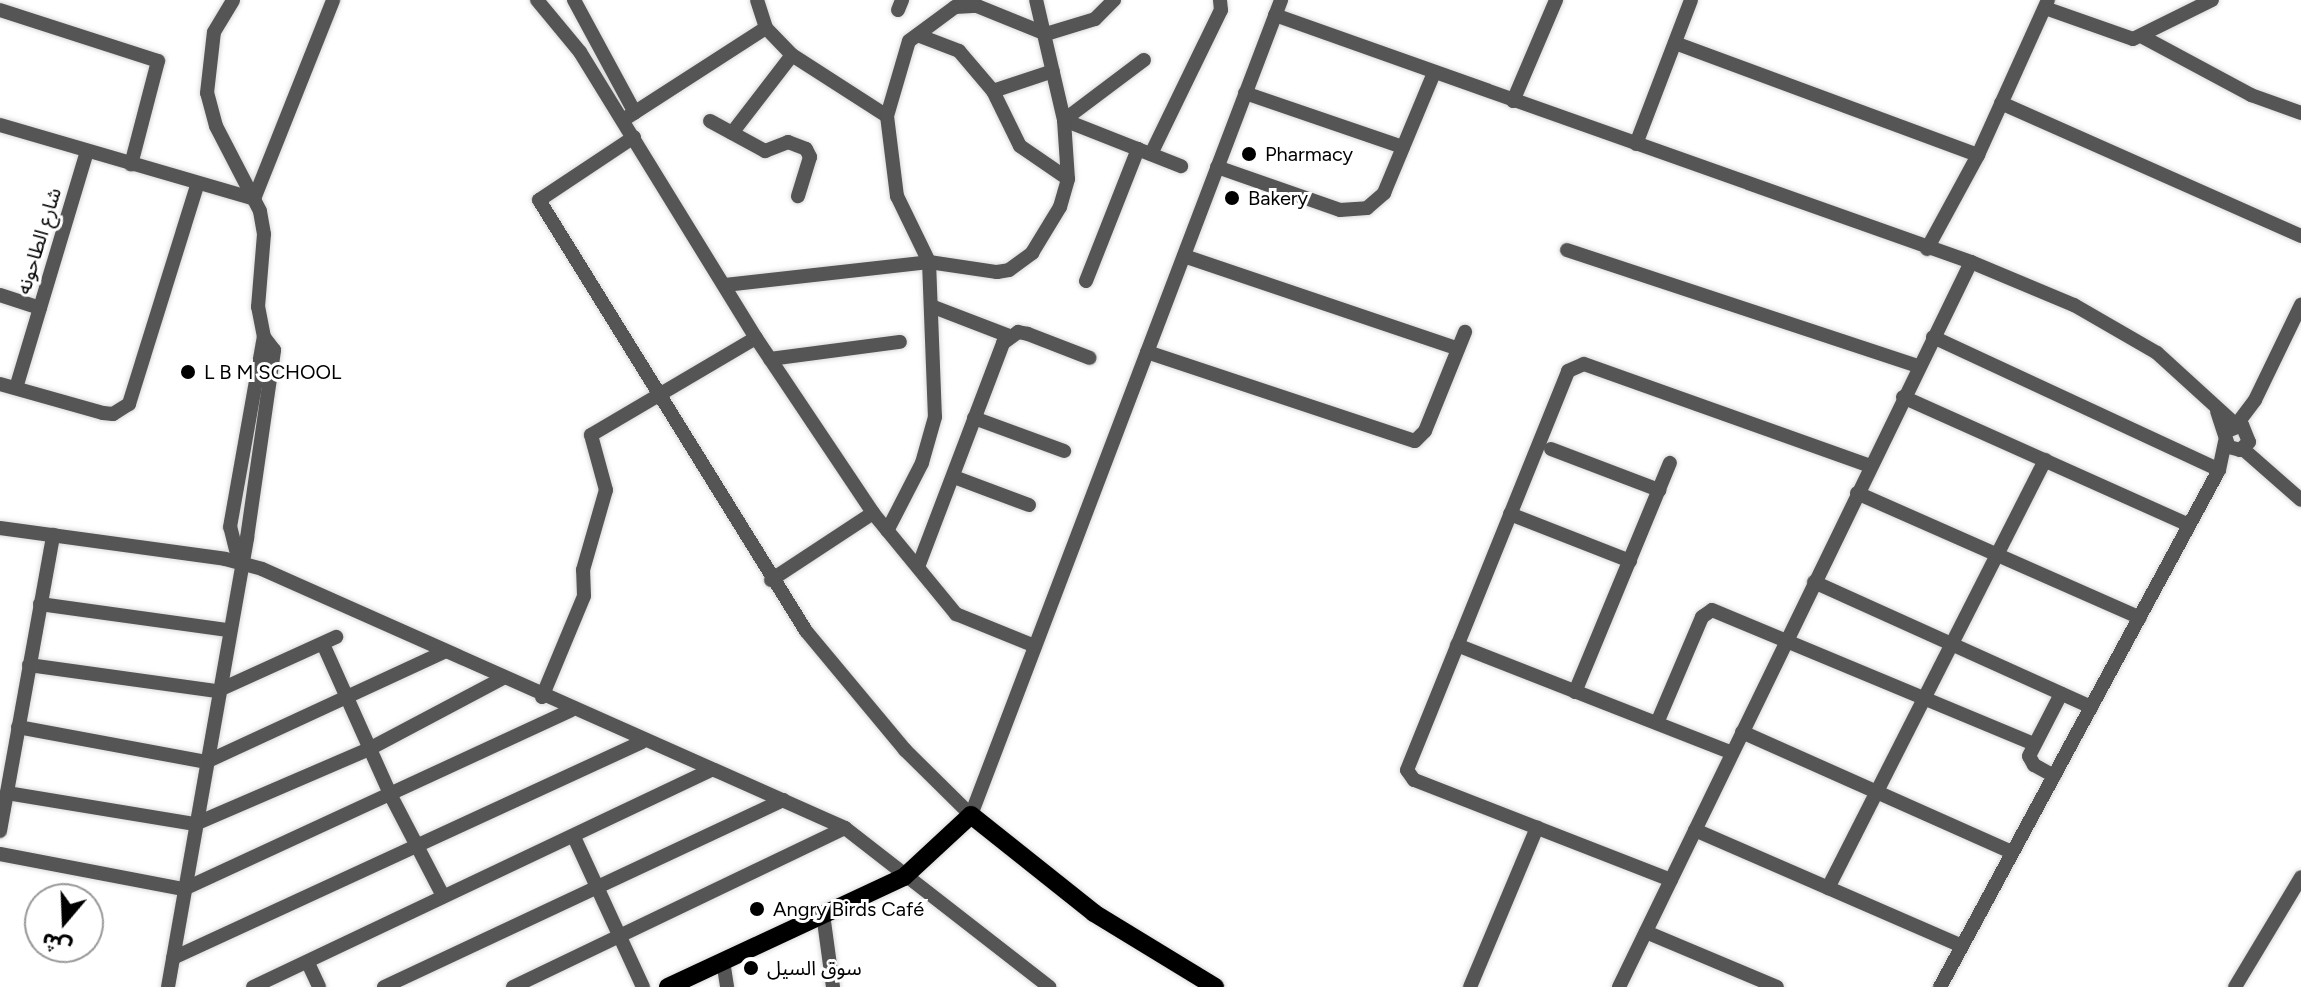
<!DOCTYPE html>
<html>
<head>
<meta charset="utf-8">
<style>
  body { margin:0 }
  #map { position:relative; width:2301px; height:987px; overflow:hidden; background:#fff; font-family:Figtree,"Noto Sans Arabic",sans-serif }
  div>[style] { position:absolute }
  .roads { filter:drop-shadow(0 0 2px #dbdbdb) drop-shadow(0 0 2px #dbdbdb) }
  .minor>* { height:14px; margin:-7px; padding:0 7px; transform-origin:7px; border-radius:7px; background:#555 }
  .major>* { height:18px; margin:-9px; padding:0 9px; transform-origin:9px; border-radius:9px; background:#000 }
  .dots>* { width:22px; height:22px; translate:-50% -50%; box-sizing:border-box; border:4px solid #fff; border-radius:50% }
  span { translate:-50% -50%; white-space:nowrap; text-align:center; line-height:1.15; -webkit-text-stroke:6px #fff; paint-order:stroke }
  .poi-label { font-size:20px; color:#000 }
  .left { translate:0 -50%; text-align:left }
  .street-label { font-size:20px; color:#000 }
  .north { position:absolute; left:24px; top:883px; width:80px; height:80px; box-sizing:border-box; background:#fff; border:2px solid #999; border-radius:50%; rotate:199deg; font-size:22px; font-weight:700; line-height:32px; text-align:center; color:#000 }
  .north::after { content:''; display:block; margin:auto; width:28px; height:36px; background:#000; clip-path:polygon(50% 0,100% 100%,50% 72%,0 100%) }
</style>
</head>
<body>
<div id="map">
  <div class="roads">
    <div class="minor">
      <div style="left:537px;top:0;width:67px;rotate:50.4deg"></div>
      <div style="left:580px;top:52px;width:336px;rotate:58.4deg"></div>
      <div style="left:756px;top:338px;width:211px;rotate:56.2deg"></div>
      <div style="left:873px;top:513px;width:131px;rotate:50.6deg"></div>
      <div style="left:956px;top:614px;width:85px;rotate:22.1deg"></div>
      <div style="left:574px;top:0;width:128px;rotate:61.6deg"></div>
      <div style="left:757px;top:0;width:29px;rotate:72deg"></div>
      <div style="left:766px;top:28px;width:37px;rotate:46deg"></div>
      <div style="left:792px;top:55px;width:113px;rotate:32.7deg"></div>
      <div style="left:887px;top:116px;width:81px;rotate:82.9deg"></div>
      <div style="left:897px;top:196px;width:73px;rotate:64.1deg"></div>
      <div style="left:929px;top:262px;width:155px;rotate:87.8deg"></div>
      <div style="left:935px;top:417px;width:48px;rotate:105.8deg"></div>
      <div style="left:922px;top:463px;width:76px;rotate:117.2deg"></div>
      <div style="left:2045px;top:8px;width:93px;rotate:19.4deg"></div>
      <div style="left:2133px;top:39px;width:88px;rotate:-26.3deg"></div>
      <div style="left:0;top:10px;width:166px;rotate:17.9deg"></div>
      <div style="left:158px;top:61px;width:107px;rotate:104.6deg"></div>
      <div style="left:898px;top:10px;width:11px;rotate:-68deg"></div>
      <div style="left:1275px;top:15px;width:739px;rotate:19.54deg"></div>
      <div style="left:1971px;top:262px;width:112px;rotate:22.7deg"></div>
      <div style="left:2074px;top:305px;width:96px;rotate:30deg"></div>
      <div style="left:2157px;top:353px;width:105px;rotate:42.3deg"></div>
      <div style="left:920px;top:36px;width:42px;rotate:21deg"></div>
      <div style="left:959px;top:51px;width:52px;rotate:49.6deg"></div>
      <div style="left:993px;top:91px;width:61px;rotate:63.9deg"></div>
      <div style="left:1020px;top:146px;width:58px;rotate:34.5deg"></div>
      <div style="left:2143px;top:37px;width:123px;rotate:28.2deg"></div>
      <div style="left:2251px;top:95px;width:53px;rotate:19.8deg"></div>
      <div style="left:1675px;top:43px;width:323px;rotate:20.3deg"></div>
      <div style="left:993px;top:91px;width:63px;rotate:-18.4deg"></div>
      <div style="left:1245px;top:93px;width:167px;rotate:18.9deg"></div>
      <div style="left:1513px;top:101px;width:110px;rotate:-66.9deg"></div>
      <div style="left:2001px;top:103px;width:328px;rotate:23.9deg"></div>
      <div style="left:887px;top:116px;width:78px;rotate:-73.7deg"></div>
      <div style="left:909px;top:41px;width:57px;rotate:-36.5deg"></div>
      <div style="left:955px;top:7px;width:22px;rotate:-3deg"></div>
      <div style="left:977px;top:6px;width:74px;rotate:22.1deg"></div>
      <div style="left:1046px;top:34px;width:51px;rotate:-17deg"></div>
      <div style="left:1095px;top:19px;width:27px;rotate:-45deg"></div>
      <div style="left:623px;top:120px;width:170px;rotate:-32.8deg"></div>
      <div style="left:1064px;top:120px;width:126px;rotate:21.5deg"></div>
      <div style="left:1064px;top:120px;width:100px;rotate:-36.9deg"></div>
      <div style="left:710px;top:121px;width:63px;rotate:28.6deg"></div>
      <div style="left:765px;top:151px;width:25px;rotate:-21deg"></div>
      <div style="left:788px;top:142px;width:19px;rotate:21deg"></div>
      <div style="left:806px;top:149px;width:9px;rotate:63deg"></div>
      <div style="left:810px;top:157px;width:41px;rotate:107.1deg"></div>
      <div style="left:0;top:125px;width:265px;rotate:16.2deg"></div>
      <div style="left:732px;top:133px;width:98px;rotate:-52.4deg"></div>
      <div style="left:634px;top:137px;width:114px;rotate:146.4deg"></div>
      <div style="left:539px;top:200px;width:507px;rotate:58.22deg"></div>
      <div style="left:806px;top:631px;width:155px;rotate:50.2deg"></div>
      <div style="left:905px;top:750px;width:93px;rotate:44.6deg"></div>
      <div style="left:971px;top:815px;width:872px;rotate:-69.17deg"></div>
      <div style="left:1636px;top:144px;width:154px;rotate:-69.1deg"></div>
      <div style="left:1151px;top:154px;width:160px;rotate:-64.1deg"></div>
      <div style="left:1221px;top:10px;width:10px;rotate:-96deg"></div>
      <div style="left:1217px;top:167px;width:130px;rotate:19.3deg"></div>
      <div style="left:1340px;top:210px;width:27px;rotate:-4deg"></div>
      <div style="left:1367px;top:208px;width:23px;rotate:-41deg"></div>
      <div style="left:1384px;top:193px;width:130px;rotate:-67.4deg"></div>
      <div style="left:254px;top:199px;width:214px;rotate:-68.3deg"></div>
      <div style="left:1927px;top:249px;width:107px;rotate:-61.5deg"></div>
      <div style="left:1978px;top:155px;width:170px;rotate:-65.7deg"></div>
      <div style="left:1567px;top:250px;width:370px;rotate:18.3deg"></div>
      <div style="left:1184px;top:256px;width:289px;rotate:18.7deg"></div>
      <div style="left:1086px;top:281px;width:142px;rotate:-68.5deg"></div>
      <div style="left:725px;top:285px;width:205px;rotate:-6.4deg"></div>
      <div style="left:929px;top:262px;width:69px;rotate:8.4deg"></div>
      <div style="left:997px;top:272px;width:12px;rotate:-9deg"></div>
      <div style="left:1009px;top:270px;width:29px;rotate:-36deg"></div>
      <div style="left:1032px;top:253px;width:54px;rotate:-58.7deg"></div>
      <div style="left:1060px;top:207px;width:29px;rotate:-74deg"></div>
      <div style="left:1068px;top:179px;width:59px;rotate:-93.9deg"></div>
      <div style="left:1064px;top:120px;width:123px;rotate:-103.1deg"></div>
      <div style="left:0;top:295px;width:42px;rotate:18deg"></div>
      <div style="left:931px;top:306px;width:84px;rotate:21deg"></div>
      <div style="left:1933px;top:337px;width:315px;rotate:24.9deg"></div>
      <div style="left:1147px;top:352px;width:282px;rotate:18.4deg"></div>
      <div style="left:1415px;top:441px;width:14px;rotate:-45deg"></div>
      <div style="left:1425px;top:431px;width:107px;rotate:-68deg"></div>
      <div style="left:770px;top:359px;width:131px;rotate:-7.5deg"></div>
      <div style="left:0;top:384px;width:107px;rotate:15.7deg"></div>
      <div style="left:103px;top:413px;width:10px;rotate:6deg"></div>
      <div style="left:113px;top:414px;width:19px;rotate:-32deg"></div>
      <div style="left:129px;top:404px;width:228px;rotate:-72.7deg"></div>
      <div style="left:16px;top:388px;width:246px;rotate:-73.3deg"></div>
      <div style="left:1903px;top:397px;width:313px;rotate:24.1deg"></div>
      <div style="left:2217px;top:411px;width:38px;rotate:72deg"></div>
      <div style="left:2229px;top:447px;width:11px;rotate:15deg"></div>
      <div style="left:2240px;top:450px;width:12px;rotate:-42deg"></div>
      <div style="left:2249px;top:442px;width:18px;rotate:-112deg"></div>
      <div style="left:2242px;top:425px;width:18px;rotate:158deg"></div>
      <div style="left:974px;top:418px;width:96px;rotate:20.1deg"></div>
      <div style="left:2237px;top:424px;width:30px;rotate:-53deg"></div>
      <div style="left:2255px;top:400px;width:106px;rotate:-64.2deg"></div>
      <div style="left:1551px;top:449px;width:116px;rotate:20.8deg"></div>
      <div style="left:2243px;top:449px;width:77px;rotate:41.3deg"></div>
      <div style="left:954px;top:477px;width:80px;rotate:20.5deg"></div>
      <div style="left:1857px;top:493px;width:309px;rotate:23.8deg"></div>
      <div style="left:1510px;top:514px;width:129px;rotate:21.4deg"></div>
      <div style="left:0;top:528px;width:227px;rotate:7.8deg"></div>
      <div style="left:225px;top:559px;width:38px;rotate:15deg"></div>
      <div style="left:262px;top:569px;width:638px;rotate:23.95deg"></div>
      <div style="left:845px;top:828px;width:259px;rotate:37.9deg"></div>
      <div style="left:239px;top:562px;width:36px;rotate:-104deg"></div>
      <div style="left:230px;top:527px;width:193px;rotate:-79.9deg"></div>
      <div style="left:918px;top:567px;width:240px;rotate:-69.2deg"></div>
      <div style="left:1003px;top:343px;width:19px;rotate:-36deg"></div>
      <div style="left:1018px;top:332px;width:10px;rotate:11deg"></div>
      <div style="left:1028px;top:334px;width:66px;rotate:21.2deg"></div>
      <div style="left:771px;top:580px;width:122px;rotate:-33.3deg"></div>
      <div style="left:1814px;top:582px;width:304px;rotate:24.3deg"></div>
      <div style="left:40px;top:604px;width:190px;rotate:7.9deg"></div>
      <div style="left:323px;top:644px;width:167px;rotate:65.9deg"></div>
      <div style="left:391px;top:796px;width:113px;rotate:62.5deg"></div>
      <div style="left:1457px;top:645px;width:295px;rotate:21.4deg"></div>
      <div style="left:29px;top:665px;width:190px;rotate:7.9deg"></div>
      <div style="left:217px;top:691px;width:131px;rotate:-24.4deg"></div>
      <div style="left:1575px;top:692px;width:248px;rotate:-67.5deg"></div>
      <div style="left:542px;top:697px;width:109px;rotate:-67.4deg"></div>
      <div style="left:584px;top:596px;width:26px;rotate:-92deg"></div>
      <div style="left:583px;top:570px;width:83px;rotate:-74deg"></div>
      <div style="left:606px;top:490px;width:57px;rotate:-105.3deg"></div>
      <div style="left:591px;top:435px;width:191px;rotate:-30.5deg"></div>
      <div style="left:1657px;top:723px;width:115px;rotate:-67deg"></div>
      <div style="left:1702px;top:617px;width:12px;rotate:-35deg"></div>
      <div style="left:1712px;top:610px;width:349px;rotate:22.6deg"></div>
      <div style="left:18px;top:727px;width:191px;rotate:10.5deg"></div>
      <div style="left:206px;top:762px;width:264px;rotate:-24.8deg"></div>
      <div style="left:1742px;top:732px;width:295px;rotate:24deg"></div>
      <div style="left:2054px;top:776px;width:23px;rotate:-151deg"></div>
      <div style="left:2034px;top:765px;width:10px;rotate:-119deg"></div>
      <div style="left:2029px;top:756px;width:70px;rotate:-62.7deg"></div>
      <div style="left:7px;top:793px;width:191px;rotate:9.4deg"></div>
      <div style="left:195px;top:824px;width:189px;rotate:-23.3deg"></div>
      <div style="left:369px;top:749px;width:152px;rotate:-27.9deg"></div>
      <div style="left:1695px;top:830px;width:291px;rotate:23.5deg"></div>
      <div style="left:0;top:831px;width:301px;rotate:-79.8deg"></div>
      <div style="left:574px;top:837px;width:165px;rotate:65.3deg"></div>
      <div style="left:0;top:854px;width:187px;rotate:10.8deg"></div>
      <div style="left:184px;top:889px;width:426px;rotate:-24.8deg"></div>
      <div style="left:1671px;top:880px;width:276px;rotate:-158.7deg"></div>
      <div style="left:1414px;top:780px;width:12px;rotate:-125deg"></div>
      <div style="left:1407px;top:770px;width:430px;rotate:-68deg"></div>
      <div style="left:1568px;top:371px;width:17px;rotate:-24deg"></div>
      <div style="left:1584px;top:364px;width:304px;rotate:19.6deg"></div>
      <div style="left:1828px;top:888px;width:480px;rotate:-63.1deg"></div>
      <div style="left:823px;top:914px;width:74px;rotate:82.2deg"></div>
      <div style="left:1646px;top:932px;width:142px;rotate:22.8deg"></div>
      <div style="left:173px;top:958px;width:516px;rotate:-24.73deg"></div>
      <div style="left:723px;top:961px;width:26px;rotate:81deg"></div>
      <div style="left:308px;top:963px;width:26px;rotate:65deg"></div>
      <div style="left:168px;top:987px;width:456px;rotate:-80deg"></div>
      <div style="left:247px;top:538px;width:190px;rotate:-81.8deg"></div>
      <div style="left:274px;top:350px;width:16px;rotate:-128deg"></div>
      <div style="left:264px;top:337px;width:31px;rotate:-101deg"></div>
      <div style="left:258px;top:307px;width:73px;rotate:-85.3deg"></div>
      <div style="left:264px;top:234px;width:23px;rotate:-100deg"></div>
      <div style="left:260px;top:211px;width:96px;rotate:-117.4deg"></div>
      <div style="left:216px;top:126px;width:34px;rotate:-105deg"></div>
      <div style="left:207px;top:93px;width:61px;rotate:-83.5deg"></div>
      <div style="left:214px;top:32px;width:37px;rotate:-59deg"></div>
      <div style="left:253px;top:987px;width:507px;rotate:-25.35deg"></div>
      <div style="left:384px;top:987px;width:441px;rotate:-25.1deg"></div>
      <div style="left:513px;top:987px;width:368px;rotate:-25.6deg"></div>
      <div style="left:1470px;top:987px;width:173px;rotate:-67.2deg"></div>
      <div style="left:1619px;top:987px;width:806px;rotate:-64.1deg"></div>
      <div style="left:1940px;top:987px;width:587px;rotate:-61.65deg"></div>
      <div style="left:2219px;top:470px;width:29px;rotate:-78deg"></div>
      <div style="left:2235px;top:987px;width:128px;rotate:-59deg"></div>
    </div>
    <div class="major">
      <div style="left:668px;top:987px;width:260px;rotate:-25deg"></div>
      <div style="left:904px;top:877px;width:91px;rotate:-42.8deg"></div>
      <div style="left:971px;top:815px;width:157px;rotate:38.5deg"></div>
      <div style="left:1094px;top:913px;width:142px;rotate:31.4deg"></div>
    </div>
  </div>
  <div class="dots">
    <div style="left:1249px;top:154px;background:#000"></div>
    <div style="left:1232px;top:198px;background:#000"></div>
    <div style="left:188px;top:372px;background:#000"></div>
    <div style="left:757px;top:909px;background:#000"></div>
    <div style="left:751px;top:968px;background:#000"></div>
  </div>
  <div class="poi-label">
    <span class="left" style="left:1265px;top:154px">Pharmacy</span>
    <span class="left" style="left:1248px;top:198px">Bakery</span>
    <span class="left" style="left:204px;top:372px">L B M SCHOOL</span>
    <span class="left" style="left:773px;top:909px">Angry Birds Café</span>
    <span class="left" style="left:767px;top:968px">سوق السيل</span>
  </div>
  <div class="street-label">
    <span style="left:39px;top:241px;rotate:-73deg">شارع الطاحونه</span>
  </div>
  <div class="north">ش</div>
</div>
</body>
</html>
